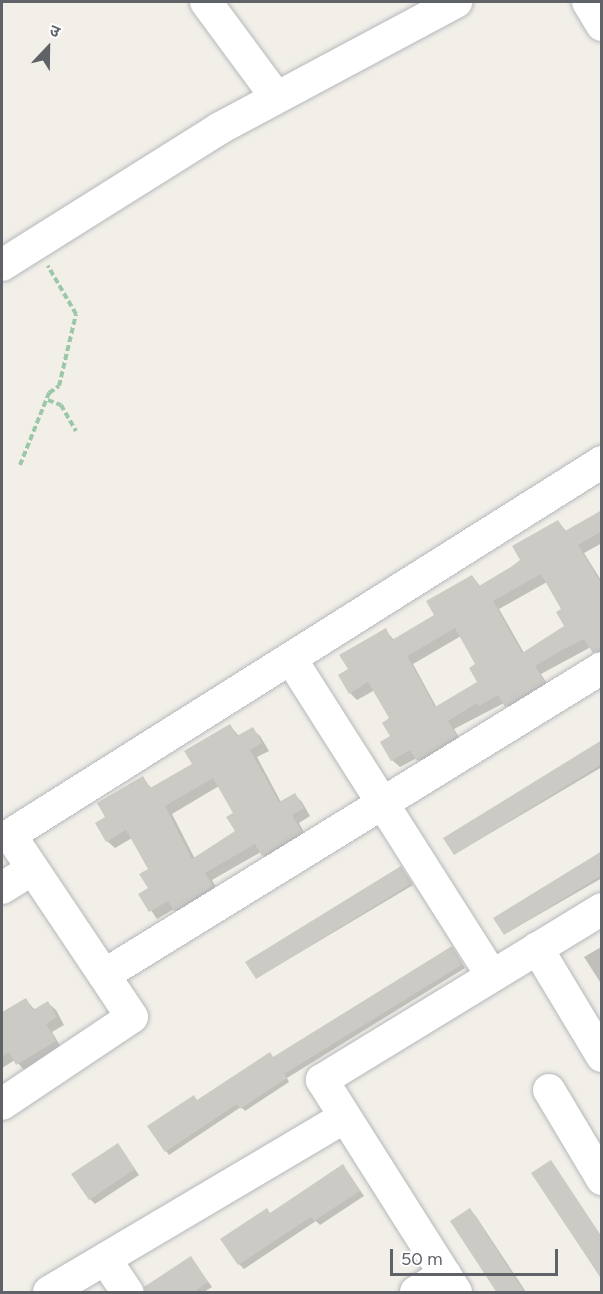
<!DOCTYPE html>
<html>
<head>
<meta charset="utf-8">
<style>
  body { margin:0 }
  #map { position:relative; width:603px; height:1294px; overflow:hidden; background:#f1efe8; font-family:Figtree,"Noto Sans Devanagari",sans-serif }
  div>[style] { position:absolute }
  .shadow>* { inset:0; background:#0003 }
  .building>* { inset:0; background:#cccac5 }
  .path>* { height:4px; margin-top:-2px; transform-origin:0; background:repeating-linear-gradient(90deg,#9cc7a9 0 6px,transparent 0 9px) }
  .roads { filter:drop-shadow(0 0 2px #b5b8bc) drop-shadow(0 0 2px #b5b8bc) }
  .minor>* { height:32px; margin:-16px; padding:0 16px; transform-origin:16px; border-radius:16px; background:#fff }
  span { translate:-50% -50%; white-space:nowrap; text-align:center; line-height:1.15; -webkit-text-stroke:5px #fff; paint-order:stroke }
  .frame { position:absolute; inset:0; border:3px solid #5f6368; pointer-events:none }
  .north { position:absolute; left:18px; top:18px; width:60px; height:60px; -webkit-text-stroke:4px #fff; paint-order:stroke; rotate:22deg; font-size:16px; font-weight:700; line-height:24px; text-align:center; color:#5f6368 }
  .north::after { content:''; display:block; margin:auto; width:21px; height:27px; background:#5f6368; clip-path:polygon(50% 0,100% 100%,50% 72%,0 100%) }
  .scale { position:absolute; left:390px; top:1249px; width:168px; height:27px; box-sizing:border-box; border:3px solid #5f6368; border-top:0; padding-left:8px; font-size:18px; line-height:21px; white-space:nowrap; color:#5f6368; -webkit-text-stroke:4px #fff; paint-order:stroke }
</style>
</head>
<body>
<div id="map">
  <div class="shadow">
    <div style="clip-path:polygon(evenodd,602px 512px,602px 543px,584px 553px,602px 582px,602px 657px,591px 647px,541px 674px,551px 690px,513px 713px,504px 703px,454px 729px,463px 744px,426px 767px,417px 758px,400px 767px,392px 760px,391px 719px,375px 690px,357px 700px,350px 693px,350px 669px,385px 630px,394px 640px,436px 616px,472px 576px,481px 587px,512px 569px,558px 522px,567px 532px,602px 512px,547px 582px,563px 609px,566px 626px,524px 653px,499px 609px,547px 582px,602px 512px,461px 636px,477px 665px,479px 682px,437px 708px,413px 664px,461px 636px)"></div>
    <div style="clip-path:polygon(evenodd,230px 726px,239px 736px,252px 729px,260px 736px,269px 751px,257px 757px,281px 802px,295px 795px,302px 802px,310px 816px,299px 823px,308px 840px,271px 863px,261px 852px,212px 880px,220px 894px,182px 917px,174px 909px,157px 919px,140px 894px,150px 889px,150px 869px,132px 838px,115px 848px,107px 841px,107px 818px,143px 778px,152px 789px,194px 764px,230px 726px,219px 786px,235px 814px,237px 831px,195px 859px,172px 814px,219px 786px)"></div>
    <div style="clip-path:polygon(602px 746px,602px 767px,455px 854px)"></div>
    <div style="clip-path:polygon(602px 853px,602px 878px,505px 934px)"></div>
    <div style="clip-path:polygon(403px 870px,413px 885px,257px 978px)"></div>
    <div style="clip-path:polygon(601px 947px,602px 947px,602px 985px,584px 957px)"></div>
    <div style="clip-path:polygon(455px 952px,465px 968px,287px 1078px,289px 1082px,245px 1111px,241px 1107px,169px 1155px,166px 1151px,198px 1102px)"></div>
    <div style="clip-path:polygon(26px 1000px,35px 1010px,48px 1003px,56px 1010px,64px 1025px,52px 1032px,62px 1049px,25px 1071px,15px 1060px,2px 1068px,2px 1014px)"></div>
    <div style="clip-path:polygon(118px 1145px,139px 1175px,95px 1204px,90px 1199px)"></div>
    <div style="clip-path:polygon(347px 1171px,364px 1196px,320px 1225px,316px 1221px,244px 1269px,239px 1264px,271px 1214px)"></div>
    <div style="clip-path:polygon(470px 1210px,475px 1215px,526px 1292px,499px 1292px)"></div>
    <div style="clip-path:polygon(191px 1258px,212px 1287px,204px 1292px,150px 1292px)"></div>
  </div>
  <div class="building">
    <div style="clip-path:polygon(evenodd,602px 510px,602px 531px,578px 545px,602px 585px,602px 650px,593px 653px,584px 639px,564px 649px,535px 666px,545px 682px,505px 707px,498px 695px,479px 706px,477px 703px,448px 721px,457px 736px,417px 761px,410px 750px,391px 761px,380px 742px,390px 736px,382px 723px,389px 718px,368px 682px,349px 694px,338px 675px,348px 669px,339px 655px,386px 628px,392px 640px,424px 621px,434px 615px,426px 601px,472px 575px,479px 586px,511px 567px,520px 560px,512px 546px,558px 520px,565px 531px,602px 510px,541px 574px,561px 609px,556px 612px,564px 626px,522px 653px,493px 601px,541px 574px,602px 510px,455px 628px,475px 664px,469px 668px,477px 682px,435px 707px,407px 656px,455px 628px)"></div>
    <div style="clip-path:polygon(evenodd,230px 724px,237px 736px,253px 727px,262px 743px,250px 750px,279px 802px,295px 793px,304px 808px,292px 815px,302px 832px,262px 856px,255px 844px,205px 873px,213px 886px,174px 911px,168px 901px,149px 912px,138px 894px,148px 888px,139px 874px,148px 869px,126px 830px,106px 842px,95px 823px,105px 817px,97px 803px,143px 776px,150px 788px,192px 764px,184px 751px,230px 724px,213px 778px,233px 813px,226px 817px,235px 831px,192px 859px,165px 806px,213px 778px)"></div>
    <div style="clip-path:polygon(602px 740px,602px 764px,454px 855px,443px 838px)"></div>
    <div style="clip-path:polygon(602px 851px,602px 875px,504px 935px,493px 918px)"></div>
    <div style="clip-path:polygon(401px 866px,412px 883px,256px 979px,245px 962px)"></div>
    <div style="clip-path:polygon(452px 946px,463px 964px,284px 1074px,287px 1078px,240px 1109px,237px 1104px,165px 1152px,147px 1126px,194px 1095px,197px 1100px,270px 1052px,273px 1057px)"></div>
    <div style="clip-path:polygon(26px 998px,33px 1010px,48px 1001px,57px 1017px,46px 1024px,56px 1041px,16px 1065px,9px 1052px,2px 1056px,2px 1012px)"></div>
    <div style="clip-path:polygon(118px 1143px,135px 1169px,89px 1200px,71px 1174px)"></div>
    <div style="clip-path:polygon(551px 1160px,602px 1237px,602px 1280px,531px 1173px)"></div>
    <div style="clip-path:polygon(343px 1164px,360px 1191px,314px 1221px,311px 1217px,238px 1265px,220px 1239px,267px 1208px,270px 1213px)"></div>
    <div style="clip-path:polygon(470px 1208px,499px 1253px,525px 1293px,497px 1293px,480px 1267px,450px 1221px)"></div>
    <div style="clip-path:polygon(191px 1256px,208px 1282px,192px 1293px,145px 1293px,144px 1287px)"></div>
  </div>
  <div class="path">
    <div style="left:48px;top:400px;width:14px;rotate:21deg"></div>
    <div style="left:61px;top:405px;width:30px;rotate:60deg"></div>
    <div style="left:20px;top:465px;width:78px;rotate:-68.1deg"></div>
    <div style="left:49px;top:393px;width:12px;rotate:-35deg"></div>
    <div style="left:59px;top:386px;width:74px;rotate:-76.7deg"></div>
    <div style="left:76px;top:314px;width:56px;rotate:-120.3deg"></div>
  </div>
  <div class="roads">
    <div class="minor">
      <div style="left:206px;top:2px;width:118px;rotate:53.6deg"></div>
      <div style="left:588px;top:2px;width:27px;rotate:59deg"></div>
      <div style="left:2px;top:265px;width:257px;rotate:-32.1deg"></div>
      <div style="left:220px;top:128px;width:268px;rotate:-28.1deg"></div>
      <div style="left:291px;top:659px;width:375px;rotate:57.6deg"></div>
      <div style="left:2px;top:888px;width:36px;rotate:-32deg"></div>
      <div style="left:537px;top:948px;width:126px;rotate:59deg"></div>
      <div style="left:104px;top:975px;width:585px;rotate:-31.65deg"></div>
      <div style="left:549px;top:1090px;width:104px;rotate:59.2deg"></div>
      <div style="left:2px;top:1104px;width:156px;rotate:-33.8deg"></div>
      <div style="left:132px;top:1017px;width:219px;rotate:-123.8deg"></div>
      <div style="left:10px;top:835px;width:700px;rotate:-32.21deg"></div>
      <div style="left:105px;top:1259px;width:40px;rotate:56deg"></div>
      <div style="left:49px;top:1292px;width:344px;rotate:-30.6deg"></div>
      <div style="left:416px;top:1292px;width:34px;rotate:-32deg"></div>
      <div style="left:456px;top:1292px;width:251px;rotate:-122.3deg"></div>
      <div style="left:322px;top:1080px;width:328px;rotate:-31.4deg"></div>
    </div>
  </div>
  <div class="frame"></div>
  <div class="north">उ</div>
  <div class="scale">50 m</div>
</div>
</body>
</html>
